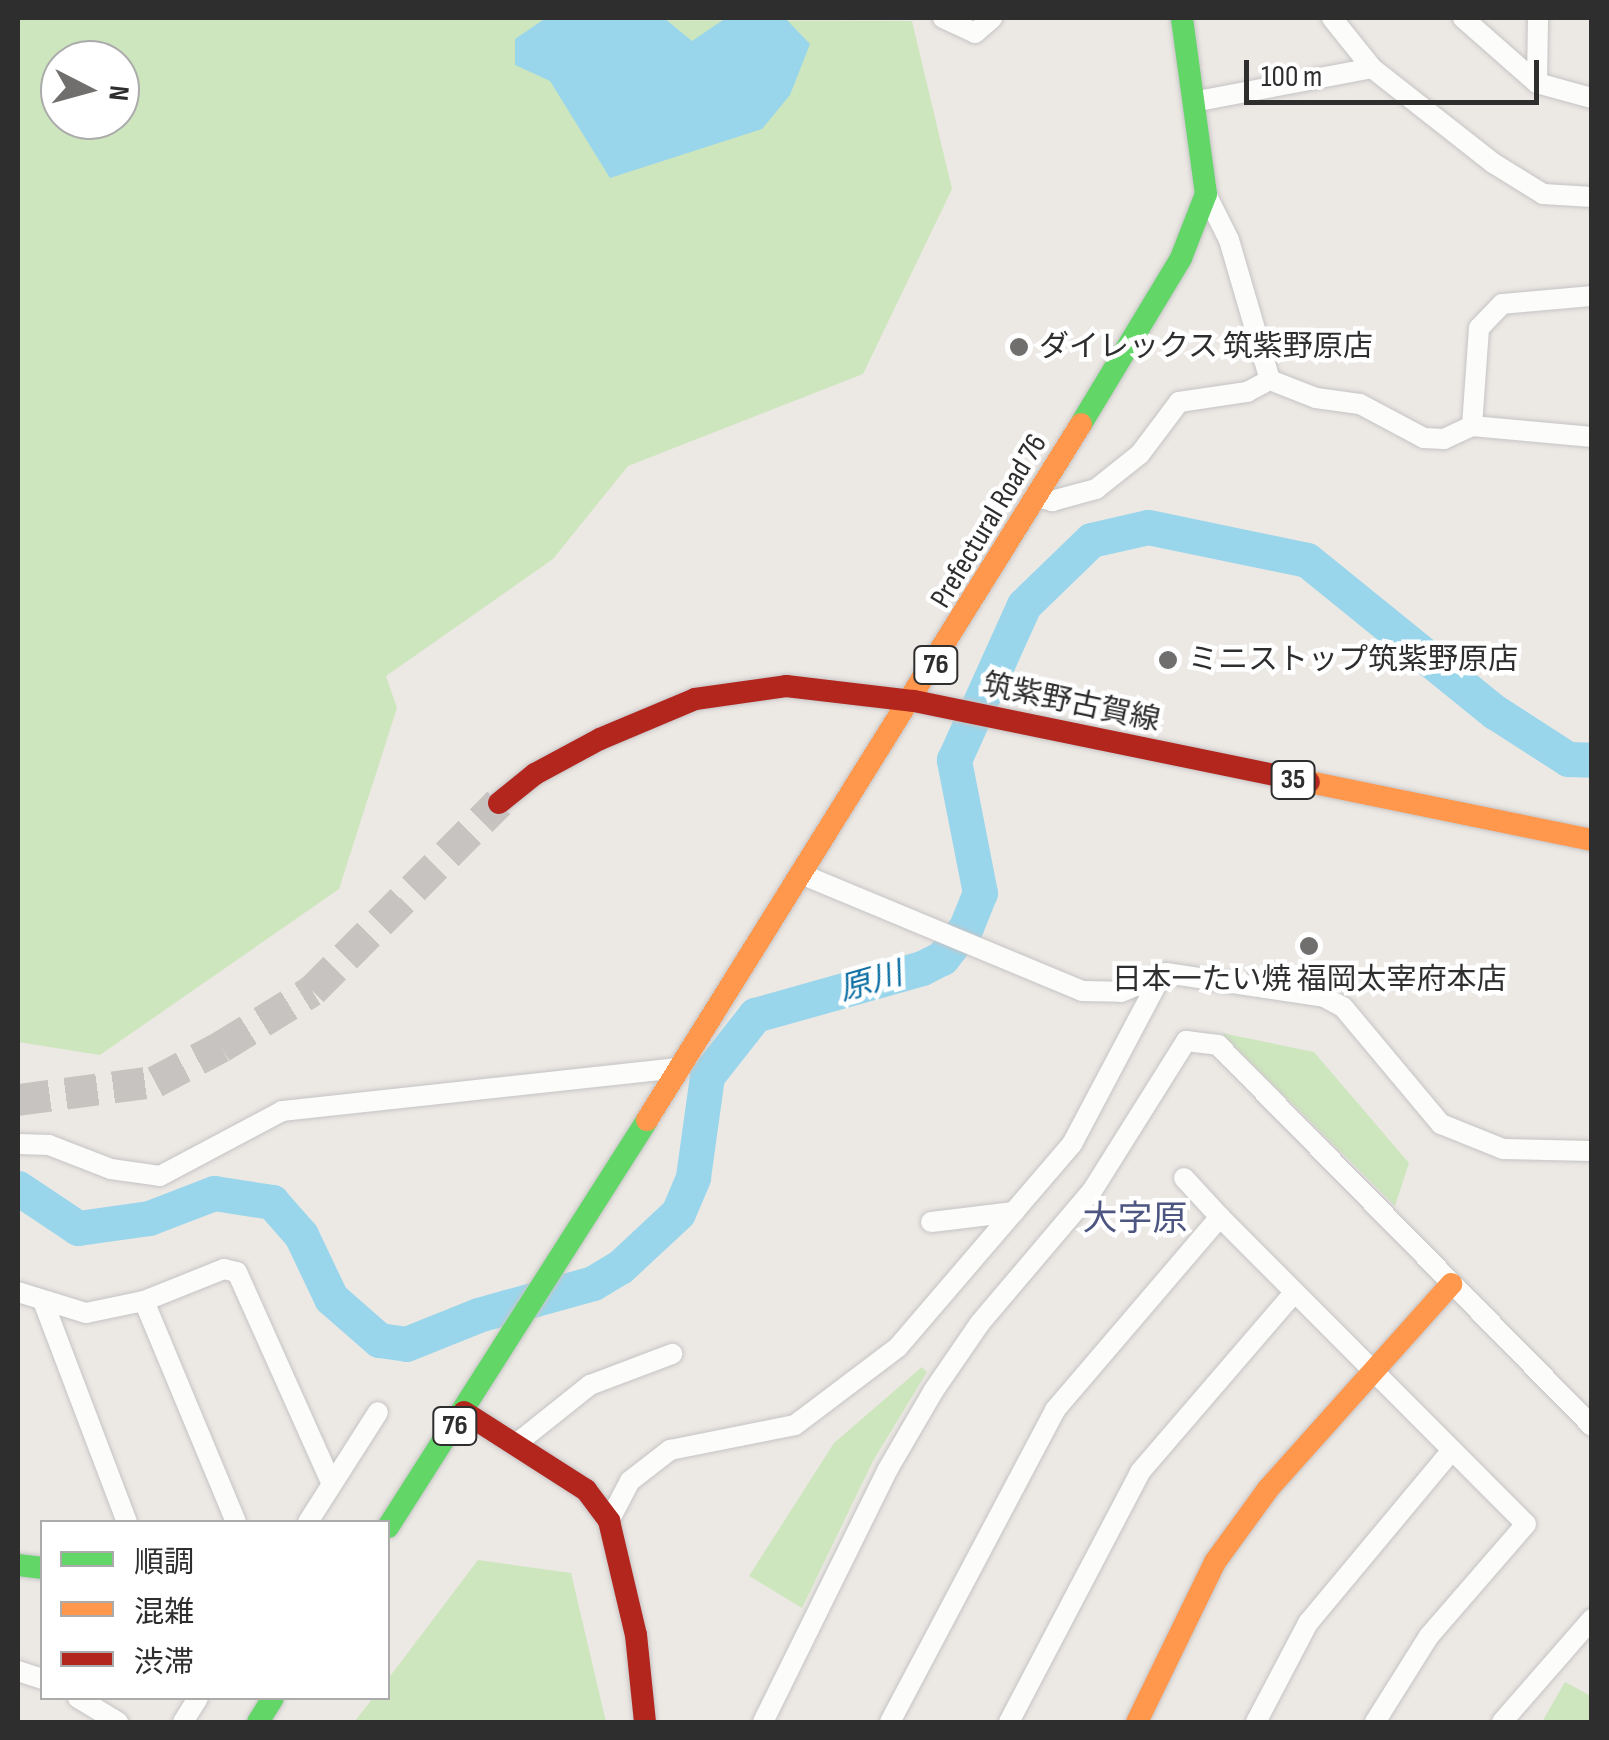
<!DOCTYPE html>
<html>
<head>
<meta charset="utf-8">
<style>
  body { margin:0 }
  #map { position:relative; width:1609px; height:1740px; overflow:hidden; background:#ece8e4; font-family:"Sofia Sans Condensed","Noto Sans JP",sans-serif }
  div>[style] { position:absolute }
  .green>* { inset:0; background:#cee6be }
  .water>* { inset:0; background:#99d6ec }
  .river>* { height:35px; margin:-17.5px; padding:0 17.5px; transform-origin:17.5px; border-radius:17.5px; background:#99d6ec }
  .primary-tunnel>* { height:32px; margin-top:-16px; transform-origin:0; background:repeating-linear-gradient(90deg,#c6c3c0 0 32px,transparent 0 48px) }
  .roads { filter:drop-shadow(0 0 2px #c5c4c5) drop-shadow(0 0 2px #c5c4c5) }
  .street>* { height:20px; margin:-10px; padding:0 10px; transform-origin:10px; border-radius:10px; background:#fcfcfb }
  .fast>* { height:22px; margin:-11px; padding:0 11px; transform-origin:11px; border-radius:11px; background:#63d668 }
  .slow>* { height:22px; margin:-11px; padding:0 11px; transform-origin:11px; border-radius:11px; background:#ff974d }
  .jam>* { height:22px; margin:-11px; padding:0 11px; transform-origin:11px; border-radius:11px; background:#b3261e }
  .dots>* { width:28px; height:28px; translate:-50% -50%; box-sizing:border-box; border:5px solid #fff; border-radius:50% }
  span { translate:-50% -50%; white-space:nowrap; text-align:center; line-height:1.15; -webkit-text-stroke:9px #fff; paint-order:stroke }
  .shield-label span { padding:2px 8px; background:#fff; border:2px solid; border-radius:8px; -webkit-text-stroke-width:0 }
  .shield-label { font-size:28px; color:#2e2e2e; font-weight:700 }
  .poi-label { font-size:30px; color:#2e2e2e }
  .left { translate:0 -50%; text-align:left }
  .street-label { font-size:30px; color:#2e2e2e }
  .water-label { font-size:32px; color:#0d6fa3; font-style:italic }
  .quarter-label { font-size:35px; color:#4d5680 }
  .frame { position:absolute; inset:0; border:20px solid #2e2e2e; pointer-events:none }
  .legend { position:absolute; left:40px; top:1520px; width:350px; height:180px; box-sizing:border-box; background:#fff; border:2px solid #ababab; margin:0; padding:12px 18px; list-style:none; font-size:30px; color:#2e2e2e }
  .legend li { display:flex; align-items:center; gap:20px; height:50px }
  .legend b { width:50px; border:2px solid #ababab }
  .north { position:absolute; left:40px; top:40px; width:100px; height:100px; box-sizing:border-box; background:#fff; border:2px solid #ababab; border-radius:50%; rotate:96deg; font-size:28px; font-weight:700; line-height:40px; text-align:center; color:#2e2e2e }
  .north::after { content:''; display:block; margin:auto; width:35px; height:45px; background:#706f6e; clip-path:polygon(50% 0,100% 100%,50% 72%,0 100%) }
  .scale { position:absolute; left:1244px; top:60px; width:295px; height:45px; box-sizing:border-box; border:5px solid #2e2e2e; border-top:0; padding-left:12px; font-size:30px; line-height:35px; white-space:nowrap; color:#2e2e2e; -webkit-text-stroke:8px #fff; paint-order:stroke }
</style>
</head>
<body>
<div id="map">
  <div class="green">
    <div style="clip-path:polygon(evenodd,18px 18px,912px 21px,952px 189px,863px 374px,628px 466px,553px 559px,386px 676px,397px 708px,339px 889px,100px 1055px,18px 1042px,18px 18px,60px 60px,120px 60px,120px 120px,60px 120px,60px 60px)"></div>
    <div style="clip-path:polygon(1222px 1033px,1314px 1052px,1409px 1163px,1395px 1206px)"></div>
    <div style="clip-path:polygon(922px 1367px,927px 1372px,873px 1461px,802px 1608px,749px 1576px,834px 1443px)"></div>
    <div style="clip-path:polygon(478px 1560px,571px 1573px,606px 1722px,354px 1722px,373px 1698px,388px 1698px,388px 1679px)"></div>
    <div style="clip-path:polygon(1565px 1682px,1591px 1696px,1591px 1722px,1542px 1722px)"></div>
  </div>
  <div class="water">
    <div style="clip-path:polygon(546px 18px,664px 18px,692px 41px,726px 18px,785px 18px,810px 44px,790px 95px,762px 129px,610px 178px,550px 81px,515px 65px,515px 39px)"></div>
  </div>
  <div class="river">
    <div style="left:18px;top:1188px;width:72px;rotate:33.7deg"></div>
    <div style="left:78px;top:1228px;width:72px;rotate:-8deg"></div>
    <div style="left:149px;top:1218px;width:70px;rotate:-21deg"></div>
    <div style="left:214px;top:1193px;width:59px;rotate:8.8deg"></div>
    <div style="left:272px;top:1202px;width:44px;rotate:48.7deg"></div>
    <div style="left:301px;top:1235px;width:70px;rotate:64.5deg"></div>
    <div style="left:331px;top:1298px;width:64px;rotate:41.2deg"></div>
    <div style="left:379px;top:1340px;width:27px;rotate:8deg"></div>
    <div style="left:406px;top:1344px;width:78px;rotate:-21.9deg"></div>
    <div style="left:478px;top:1315px;width:119px;rotate:-15.5deg"></div>
    <div style="left:593px;top:1283px;width:31px;rotate:-31deg"></div>
    <div style="left:620px;top:1267px;width:79px;rotate:-43deg"></div>
    <div style="left:678px;top:1213px;width:39px;rotate:-67deg"></div>
    <div style="left:693px;top:1177px;width:102px;rotate:-82.1deg"></div>
    <div style="left:707px;top:1076px;width:78px;rotate:-51.8deg"></div>
    <div style="left:755px;top:1015px;width:173px;rotate:-15.7deg"></div>
    <div style="left:922px;top:968px;width:22px;rotate:-27deg"></div>
    <div style="left:942px;top:958px;width:39px;rotate:-52deg"></div>
    <div style="left:966px;top:927px;width:37px;rotate:-68deg"></div>
    <div style="left:980px;top:893px;width:136px;rotate:-101.1deg"></div>
    <div style="left:954px;top:760px;width:170px;rotate:-65.7deg"></div>
    <div style="left:1024px;top:605px;width:93px;rotate:-44.1deg"></div>
    <div style="left:1091px;top:540px;width:58px;rotate:-12.8deg"></div>
    <div style="left:1148px;top:527px;width:162px;rotate:11.7deg"></div>
    <div style="left:1307px;top:560px;width:242px;rotate:39deg"></div>
    <div style="left:1495px;top:712px;width:87px;rotate:32.8deg"></div>
    <div style="left:1568px;top:759px;width:24px;rotate:2deg"></div>
  </div>
  <div class="primary-tunnel">
    <div style="left:18px;top:1100px;width:138px;rotate:-7.5deg"></div>
    <div style="left:155px;top:1082px;width:75px;rotate:-27.9deg"></div>
    <div style="left:221px;top:1047px;width:107px;rotate:-31.6deg"></div>
    <div style="left:312px;top:991px;width:265px;rotate:-45.2deg"></div>
  </div>
  <div class="roads">
    <div class="street">
      <div style="left:943px;top:18px;width:35px;rotate:25deg"></div>
      <div style="left:975px;top:33px;width:23px;rotate:-41deg"></div>
      <div style="left:1332px;top:18px;width:64px;rotate:51.3deg"></div>
      <div style="left:1372px;top:68px;width:154px;rotate:38.1deg"></div>
      <div style="left:1493px;top:163px;width:59px;rotate:31.8deg"></div>
      <div style="left:1543px;top:194px;width:49px;rotate:3.5deg"></div>
      <div style="left:1463px;top:18px;width:98px;rotate:41.3deg"></div>
      <div style="left:1537px;top:83px;width:57px;rotate:15.3deg"></div>
      <div style="left:1537px;top:83px;width:65px;rotate:-89.1deg"></div>
      <div style="left:1198px;top:101px;width:177px;rotate:-10.7deg"></div>
      <div style="left:1206px;top:194px;width:51px;rotate:63.4deg"></div>
      <div style="left:1229px;top:240px;width:146px;rotate:73.7deg"></div>
      <div style="left:1270px;top:380px;width:49px;rotate:21.4deg"></div>
      <div style="left:1316px;top:398px;width:44px;rotate:7.8deg"></div>
      <div style="left:1360px;top:404px;width:72px;rotate:28deg"></div>
      <div style="left:1424px;top:438px;width:20px;rotate:3deg"></div>
      <div style="left:1444px;top:439px;width:31px;rotate:-25deg"></div>
      <div style="left:1472px;top:426px;width:121px;rotate:5.2deg"></div>
      <div style="left:1472px;top:426px;width:98px;rotate:-85.9deg"></div>
      <div style="left:1479px;top:328px;width:33px;rotate:-46deg"></div>
      <div style="left:1502px;top:304px;width:90px;rotate:-5.1deg"></div>
      <div style="left:1038px;top:497px;width:15px;rotate:16deg"></div>
      <div style="left:1052px;top:501px;width:46px;rotate:-15.3deg"></div>
      <div style="left:1096px;top:489px;width:56px;rotate:-38.5deg"></div>
      <div style="left:1140px;top:454px;width:65px;rotate:-53.1deg"></div>
      <div style="left:1179px;top:402px;width:69px;rotate:-8.4deg"></div>
      <div style="left:1247px;top:392px;width:26px;rotate:-28deg"></div>
      <div style="left:801px;top:874px;width:304px;rotate:22.6deg"></div>
      <div style="left:1082px;top:991px;width:39px;rotate:1deg"></div>
      <div style="left:1121px;top:992px;width:49px;rotate:-22.9deg"></div>
      <div style="left:1166px;top:973px;width:160px;rotate:8.6deg"></div>
      <div style="left:1324px;top:997px;width:21px;rotate:28deg"></div>
      <div style="left:1343px;top:1007px;width:153px;rotate:50.1deg"></div>
      <div style="left:1441px;top:1124px;width:67px;rotate:22deg"></div>
      <div style="left:1503px;top:1149px;width:89px;rotate:1.3deg"></div>
      <div style="left:18px;top:1144px;width:31px;rotate:2deg"></div>
      <div style="left:49px;top:1145px;width:66px;rotate:21.2deg"></div>
      <div style="left:111px;top:1169px;width:49px;rotate:8.1deg"></div>
      <div style="left:160px;top:1176px;width:138px;rotate:-28deg"></div>
      <div style="left:282px;top:1111px;width:400px;rotate:-6.2deg"></div>
      <div style="left:1184px;top:1178px;width:53px;rotate:47.3deg"></div>
      <div style="left:931px;top:1222px;width:84px;rotate:-6.9deg"></div>
      <div style="left:18px;top:1292px;width:71px;rotate:17.2deg"></div>
      <div style="left:86px;top:1313px;width:59px;rotate:-11.7deg"></div>
      <div style="left:144px;top:1301px;width:86px;rotate:-21.8deg"></div>
      <div style="left:224px;top:1269px;width:13px;rotate:13deg"></div>
      <div style="left:237px;top:1272px;width:232px;rotate:65.9deg"></div>
      <div style="left:43px;top:1301px;width:236px;rotate:69.2deg"></div>
      <div style="left:144px;top:1301px;width:239px;rotate:67.4deg"></div>
      <div style="left:516px;top:1444px;width:95px;rotate:-38.6deg"></div>
      <div style="left:590px;top:1385px;width:88px;rotate:-20.7deg"></div>
      <div style="left:609px;top:1521px;width:45px;rotate:-62.3deg"></div>
      <div style="left:630px;top:1481px;width:51px;rotate:-37.8deg"></div>
      <div style="left:670px;top:1450px;width:127px;rotate:-11.3deg"></div>
      <div style="left:795px;top:1425px;width:129px;rotate:-37.1deg"></div>
      <div style="left:898px;top:1347px;width:267px;rotate:-49.4deg"></div>
      <div style="left:1072px;top:1144px;width:190px;rotate:-62.1deg"></div>
      <div style="left:308px;top:1522px;width:130px;rotate:-57.5deg"></div>
      <div style="left:18px;top:1671px;width:25px;rotate:18deg"></div>
      <div style="left:78px;top:1698px;width:47px;rotate:31deg"></div>
      <div style="left:183px;top:1722px;width:28px;rotate:-58deg"></div>
      <div style="left:763px;top:1722px;width:282px;rotate:-63.7deg"></div>
      <div style="left:888px;top:1469px;width:91px;rotate:-59.8deg"></div>
      <div style="left:934px;top:1390px;width:81px;rotate:-55.5deg"></div>
      <div style="left:980px;top:1323px;width:173px;rotate:-49.7deg"></div>
      <div style="left:1092px;top:1191px;width:177px;rotate:-57.9deg"></div>
      <div style="left:1186px;top:1041px;width:32px;rotate:7deg"></div>
      <div style="left:1218px;top:1045px;width:534px;rotate:45.53deg"></div>
      <div style="left:890px;top:1722px;width:353px;rotate:-62.1deg"></div>
      <div style="left:1055px;top:1410px;width:254px;rotate:-49.5deg"></div>
      <div style="left:1220px;top:1217px;width:433px;rotate:45.1deg"></div>
      <div style="left:1526px;top:1524px;width:148px;rotate:130.9deg"></div>
      <div style="left:1429px;top:1636px;width:102px;rotate:122.1deg"></div>
      <div style="left:1009px;top:1722px;width:282px;rotate:-62.3deg"></div>
      <div style="left:1140px;top:1472px;width:235px;rotate:-49.3deg"></div>
      <div style="left:1256px;top:1722px;width:112px;rotate:-62.3deg"></div>
      <div style="left:1308px;top:1623px;width:225px;rotate:-50.2deg"></div>
      <div style="left:1502px;top:1722px;width:137px;rotate:-48.9deg"></div>
    </div>
    <div class="fast">
      <div style="left:1081px;top:424px;width:194px;rotate:-58.9deg"></div>
      <div style="left:1181px;top:258px;width:69px;rotate:-68.7deg"></div>
      <div style="left:1206px;top:194px;width:178px;rotate:-97.8deg"></div>
      <div style="left:388px;top:1527px;width:482px;rotate:-57.5deg"></div>
      <div style="left:18px;top:1565px;width:24px;rotate:7deg"></div>
      <div style="left:258px;top:1722px;width:28px;rotate:-58deg"></div>
    </div>
    <div class="slow">
      <div style="left:1309px;top:782px;width:289px;rotate:11.6deg"></div>
      <div style="left:647px;top:1120px;width:820px;rotate:-58.05deg"></div>
      <div style="left:1137px;top:1722px;width:178px;rotate:-64deg"></div>
      <div style="left:1215px;top:1562px;width:90px;rotate:-54deg"></div>
      <div style="left:1268px;top:1489px;width:275px;rotate:-48.2deg"></div>
    </div>
    <div class="jam">
      <div style="left:499px;top:803px;width:46px;rotate:-38.9deg"></div>
      <div style="left:535px;top:774px;width:74px;rotate:-28.3deg"></div>
      <div style="left:600px;top:739px;width:103px;rotate:-22.8deg"></div>
      <div style="left:695px;top:699px;width:92px;rotate:-8.1deg"></div>
      <div style="left:786px;top:686px;width:129px;rotate:6.7deg"></div>
      <div style="left:914px;top:701px;width:403px;rotate:11.6deg"></div>
      <div style="left:464px;top:1412px;width:145px;rotate:32.6deg"></div>
      <div style="left:586px;top:1490px;width:39px;rotate:53deg"></div>
      <div style="left:609px;top:1521px;width:117px;rotate:76.7deg"></div>
      <div style="left:636px;top:1635px;width:87px;rotate:84.1deg"></div>
    </div>
  </div>
  <div class="dots">
    <div style="left:1019px;top:347px;background:#706f6e"></div>
    <div style="left:1168px;top:660px;background:#706f6e"></div>
    <div style="left:1309px;top:946px;background:#706f6e"></div>
  </div>
  <div class="shield-label">
    <span style="left:936px;top:665px">76</span>
    <span style="left:1293px;top:780px">35</span>
    <span style="left:455px;top:1426px">76</span>
  </div>
  <div class="poi-label">
    <span class="left" style="left:1039px;top:347px">ダイレックス 筑紫野原店</span>
    <span class="left" style="left:1188px;top:660px">ミニストップ筑紫野原店</span>
    <span style="left:1309px;top:980px">日本一たい焼 福岡太宰府本店</span>
  </div>
  <div class="street-label">
    <span style="left:989px;top:521px;rotate:-59deg">Prefectural Road 76</span>
    <span style="left:1071px;top:703px;rotate:12deg">筑紫野古賀線</span>
  </div>
  <div class="water-label">
    <span style="left:871px;top:983px;rotate:-16deg">原川</span>
  </div>
  <div class="quarter-label">
    <span style="left:1135px;top:1220px">大字原</span>
  </div>
  <div class="frame"></div>
  <ul class="legend">
  <li><b style="height:12px;background:#63d668"></b>順調</li>
  <li><b style="height:12px;background:#ff974d"></b>混雑</li>
  <li><b style="height:12px;background:#b3261e"></b>渋滞</li>
  </ul>
  <div class="north">N</div>
  <div class="scale">100 m</div>
</div>
</body>
</html>
